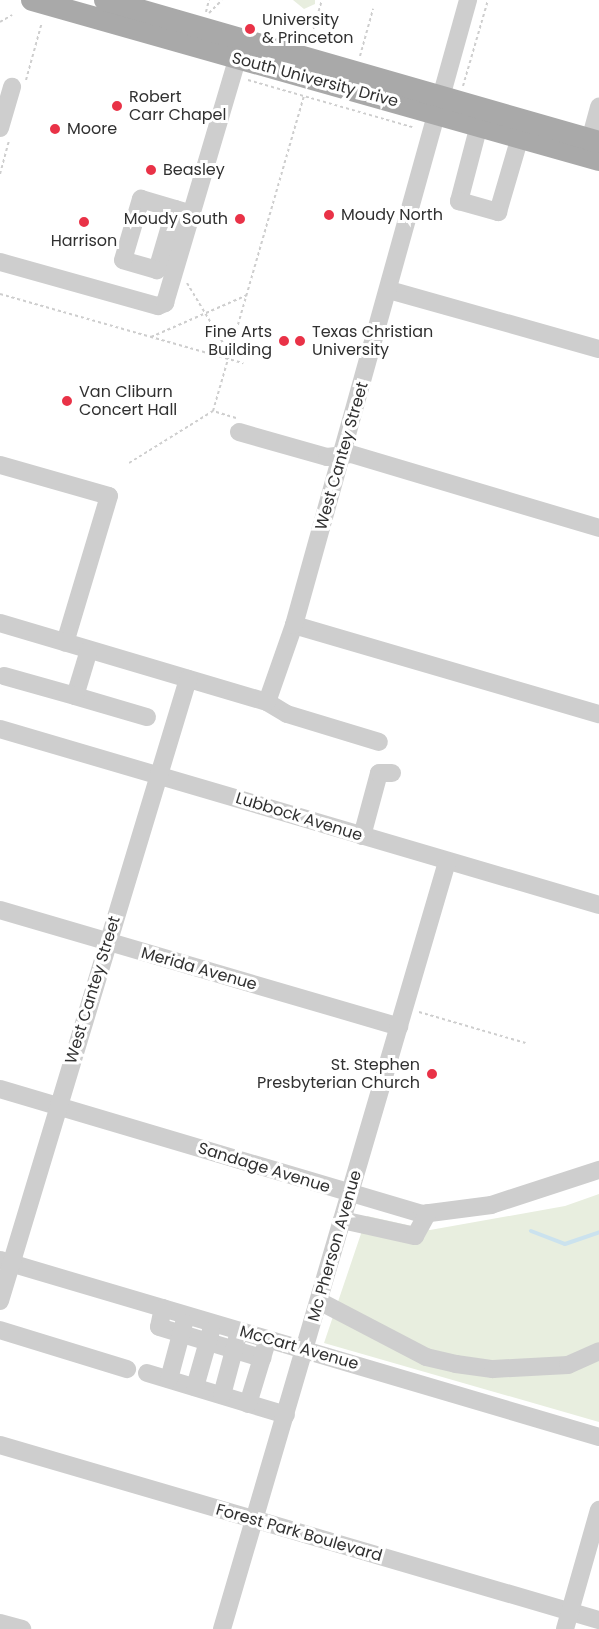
<!DOCTYPE html>
<html>
<head>
<meta charset="utf-8">
<style>
  body { margin:0 }
  #map { position:relative; width:599px; height:1629px; overflow:hidden; background:#fff; font-family:Poppins,sans-serif }
  div>[style] { position:absolute }
  .green>* { inset:0; background:#e8eedf }
  .stream>* { height:4px; margin:-2px; padding:0 2px; transform-origin:2px; border-radius:2px; background:#cbe2ee }
  .path>* { height:2px; margin-top:-1px; transform-origin:0; background:repeating-linear-gradient(90deg,#cecece 0 3px,transparent 0 6px) }
  .minor>* { height:18px; margin:-9px; padding:0 9px; transform-origin:9px; border-radius:9px; background:#cecece }
  .major>* { height:22px; margin:-11px; padding:0 11px; transform-origin:11px; border-radius:11px; background:#a9a9a9 }
  .dots>* { width:16px; height:16px; translate:-50% -50%; box-sizing:border-box; border:3px solid #fff; border-radius:50% }
  span { translate:-50% -50%; white-space:nowrap; text-align:center; line-height:1.15; -webkit-text-stroke:6px #fff; paint-order:stroke }
  .poi-label { font-size:16px; color:#313131 }
  .left { translate:0 -50%; text-align:left }
  .right { translate:-100% -50%; text-align:right }
  .street-label { font-size:16px; color:#313131 }
</style>
</head>
<body>
<div id="map">
  <div class="green">
    <div style="clip-path:polygon(293px 0,315px 0,315px 4px,304px 9px)"></div>
    <div style="clip-path:polygon(599px 1194px,599px 1422px,324px 1343px,367px 1216px,430px 1230px,565px 1206px)"></div>
  </div>
  <div class="stream">
    <div style="left:531px;top:1231px;width:36px;rotate:21deg"></div>
    <div style="left:565px;top:1244px;width:36px;rotate:-19deg"></div>
  </div>
  <div class="path">
    <div style="left:206px;top:12px;width:12px;rotate:-76deg"></div>
    <div style="left:209px;top:13px;width:18px;rotate:-45deg"></div>
    <div style="left:0;top:22px;width:14px;rotate:-30deg"></div>
    <div style="left:310px;top:40px;width:42px;rotate:-73.3deg"></div>
    <div style="left:360px;top:56px;width:49px;rotate:-74.5deg"></div>
    <div style="left:26px;top:80px;width:60px;rotate:-74.6deg"></div>
    <div style="left:248px;top:80px;width:171px;rotate:16deg"></div>
    <div style="left:463px;top:86px;width:90px;rotate:-73.8deg"></div>
    <div style="left:0;top:174px;width:35px;rotate:-75deg"></div>
    <div style="left:187px;top:283px;width:82px;rotate:59deg"></div>
    <div style="left:0;top:294px;width:253px;rotate:15.9deg"></div>
    <div style="left:151px;top:337px;width:105px;rotate:-23.6deg"></div>
    <div style="left:236px;top:418px;width:24px;rotate:-163deg"></div>
    <div style="left:213px;top:411px;width:328px;rotate:-73.9deg"></div>
    <div style="left:129px;top:463px;width:99px;rotate:-31.8deg"></div>
    <div style="left:419px;top:1012px;width:111px;rotate:16.2deg"></div>
  </div>
  <div class="minor">
    <div style="left:479px;top:125px;width:79px;rotate:104.7deg"></div>
    <div style="left:459px;top:201px;width:41px;rotate:15.8deg"></div>
    <div style="left:498px;top:212px;width:78px;rotate:-73.7deg"></div>
    <div style="left:0;top:128px;width:43px;rotate:-73.7deg"></div>
    <div style="left:587px;top:151px;width:46px;rotate:-74.7deg"></div>
    <div style="left:175px;top:209px;width:64px;rotate:106.4deg"></div>
    <div style="left:157px;top:270px;width:35px;rotate:-164deg"></div>
    <div style="left:123px;top:260px;width:64px;rotate:-73.6deg"></div>
    <div style="left:141px;top:199px;width:53px;rotate:16.4deg"></div>
    <div style="left:0;top:262px;width:164px;rotate:15.6deg"></div>
    <div style="left:158px;top:306px;width:8px;rotate:-23deg"></div>
    <div style="left:165px;top:303px;width:267px;rotate:-73.5deg"></div>
    <div style="left:389px;top:290px;width:218px;rotate:15.7deg"></div>
    <div style="left:239px;top:432px;width:91px;rotate:15.9deg"></div>
    <div style="left:327px;top:457px;width:24px;rotate:-7deg"></div>
    <div style="left:351px;top:454px;width:259px;rotate:16.6deg"></div>
    <div style="left:0;top:465px;width:113px;rotate:15.9deg"></div>
    <div style="left:109px;top:496px;width:153px;rotate:106.7deg"></div>
    <div style="left:0;top:623px;width:278px;rotate:16.5deg"></div>
    <div style="left:267px;top:702px;width:23px;rotate:31deg"></div>
    <div style="left:287px;top:714px;width:96px;rotate:16.9deg"></div>
    <div style="left:294px;top:625px;width:318px;rotate:16.3deg"></div>
    <div style="left:89px;top:650px;width:48px;rotate:106.9deg"></div>
    <div style="left:75px;top:696px;width:75px;rotate:16.3deg"></div>
    <div style="left:4px;top:676px;width:74px;rotate:15.7deg"></div>
    <div style="left:267px;top:702px;width:82px;rotate:-70.7deg"></div>
    <div style="left:294px;top:625px;width:649px;rotate:-74.44deg"></div>
    <div style="left:0;top:729px;width:624px;rotate:16.37deg"></div>
    <div style="left:362px;top:836px;width:65px;rotate:-74.9deg"></div>
    <div style="left:379px;top:773px;width:13px"></div>
    <div style="left:0;top:910px;width:416px;rotate:16.3deg"></div>
    <div style="left:0;top:1089px;width:440px;rotate:16.5deg"></div>
    <div style="left:422px;top:1214px;width:70px;rotate:-7.4deg"></div>
    <div style="left:491px;top:1205px;width:114px;rotate:-18deg"></div>
    <div style="left:342px;top:1220px;width:75px;rotate:12.4deg"></div>
    <div style="left:415px;top:1236px;width:26px;rotate:-61deg"></div>
    <div style="left:0;top:1260px;width:625px;rotate:16.46deg"></div>
    <div style="left:0;top:1301px;width:650px;rotate:-73.18deg"></div>
    <div style="left:319px;top:1301px;width:121px;rotate:27.6deg"></div>
    <div style="left:426px;top:1357px;width:31px;rotate:13deg"></div>
    <div style="left:456px;top:1364px;width:37px;rotate:8deg"></div>
    <div style="left:493px;top:1369px;width:75px;rotate:-3.1deg"></div>
    <div style="left:568px;top:1365px;width:34px;rotate:-24deg"></div>
    <div style="left:163px;top:1308px;width:19px;rotate:102deg"></div>
    <div style="left:159px;top:1327px;width:108px;rotate:16.8deg"></div>
    <div style="left:0;top:1330px;width:133px;rotate:17.1deg"></div>
    <div style="left:147px;top:1373px;width:145px;rotate:16.8deg"></div>
    <div style="left:169px;top:1379px;width:58px;rotate:-75deg"></div>
    <div style="left:195px;top:1387px;width:58px;rotate:-74.1deg"></div>
    <div style="left:222px;top:1395px;width:58px;rotate:-75deg"></div>
    <div style="left:248px;top:1404px;width:59px;rotate:-73.1deg"></div>
    <div style="left:0;top:1445px;width:624px;rotate:16.29deg"></div>
    <div style="left:0;top:1623px;width:23px;rotate:15deg"></div>
    <div style="left:222px;top:1629px;width:799px;rotate:-73.65deg"></div>
    <div style="left:565px;top:1629px;width:124px;rotate:-74.1deg"></div>
  </div>
  <div class="major">
    <div style="left:32px;top:0;width:589px;rotate:15.76deg"></div>
    <div style="left:105px;top:0;width:514px;rotate:16.04deg"></div>
  </div>
  <div class="dots">
    <div style="left:250px;top:29px;background:#e93247"></div>
    <div style="left:117px;top:106px;background:#e93247"></div>
    <div style="left:55px;top:129px;background:#e93247"></div>
    <div style="left:151px;top:170px;background:#e93247"></div>
    <div style="left:329px;top:215px;background:#e93247"></div>
    <div style="left:240px;top:219px;background:#e93247"></div>
    <div style="left:84px;top:222px;background:#e93247"></div>
    <div style="left:284px;top:341px;background:#e93247"></div>
    <div style="left:300px;top:341px;background:#e93247"></div>
    <div style="left:67px;top:401px;background:#e93247"></div>
    <div style="left:432px;top:1074px;background:#e93247"></div>
  </div>
  <div class="poi-label">
    <span class="left" style="left:262px;top:29px">University<br>&amp; Princeton</span>
    <span class="left" style="left:129px;top:106px">Robert<br>Carr Chapel</span>
    <span class="left" style="left:67px;top:129px">Moore</span>
    <span class="left" style="left:163px;top:170px">Beasley</span>
    <span class="left" style="left:341px;top:215px">Moudy North</span>
    <span class="right" style="left:228px;top:219px">Moudy South</span>
    <span style="left:84px;top:241px">Harrison</span>
    <span class="right" style="left:272px;top:341px">Fine Arts<br>Building</span>
    <span class="left" style="left:312px;top:341px">Texas Christian<br>University</span>
    <span class="left" style="left:79px;top:401px">Van Cliburn<br>Concert Hall</span>
    <span class="right" style="left:420px;top:1074px">St. Stephen<br>Presbyterian Church</span>
  </div>
  <div class="street-label">
    <span style="left:315px;top:80px;rotate:15deg">South University Drive</span>
    <span style="left:342px;top:456px;rotate:-74deg">West Cantey Street</span>
    <span style="left:299px;top:817px;rotate:17deg">Lubbock Avenue</span>
    <span style="left:199px;top:969px;rotate:16deg">Merida Avenue</span>
    <span style="left:93px;top:990px;rotate:-73deg">West Cantey Street</span>
    <span style="left:264px;top:1168px;rotate:17deg">Sandage Avenue</span>
    <span style="left:335px;top:1246px;rotate:-74deg">Mc Pherson Avenue</span>
    <span style="left:299px;top:1348px;rotate:16deg">McCart Avenue</span>
    <span style="left:299px;top:1533px;rotate:16deg">Forest Park Boulevard</span>
  </div>
</div>
</body>
</html>
